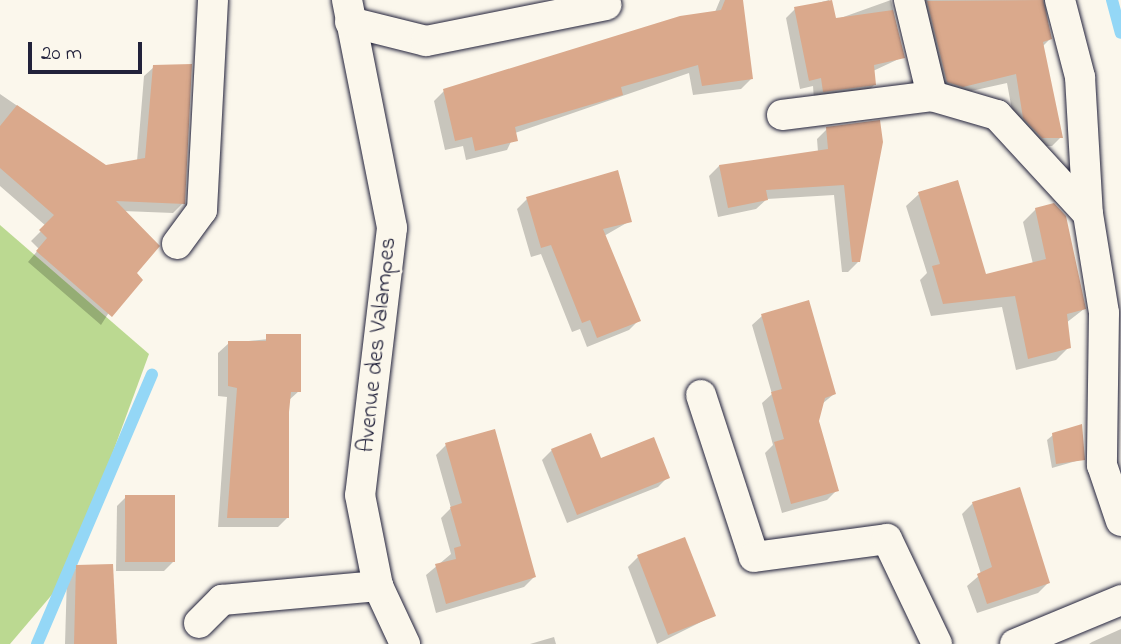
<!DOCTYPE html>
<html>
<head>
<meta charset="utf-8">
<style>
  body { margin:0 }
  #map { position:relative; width:1121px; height:644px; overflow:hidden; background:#fbf7ec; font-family:"Indie Flower",sans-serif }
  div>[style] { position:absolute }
  .green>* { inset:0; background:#bbd991 }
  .shadow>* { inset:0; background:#0003 }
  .stream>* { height:12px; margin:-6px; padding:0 6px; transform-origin:6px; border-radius:6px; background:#94d7f6 }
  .building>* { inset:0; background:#daa98c }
  .roads { filter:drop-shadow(0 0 2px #22223b) drop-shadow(0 0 2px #22223b) }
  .street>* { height:30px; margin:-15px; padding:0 15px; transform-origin:15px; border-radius:15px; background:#fbf7ec }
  span { translate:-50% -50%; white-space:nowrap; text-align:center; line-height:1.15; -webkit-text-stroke:5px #fbf7ec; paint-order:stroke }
  .street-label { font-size:24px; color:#22223b }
  .scale { position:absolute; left:28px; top:42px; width:114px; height:32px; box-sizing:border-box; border:4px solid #22223b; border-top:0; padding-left:9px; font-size:21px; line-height:24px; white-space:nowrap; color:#22223b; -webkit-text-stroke:5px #fbf7ec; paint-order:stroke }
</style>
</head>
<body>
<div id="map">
  <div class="green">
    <div style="clip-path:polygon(0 225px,149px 354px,67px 577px,10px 644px,0 644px)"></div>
  </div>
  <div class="shadow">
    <div style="clip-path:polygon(720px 0,741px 0,751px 79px,741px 89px,693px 95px,689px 73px,515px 133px,507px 150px,466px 160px,463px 146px,445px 150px,434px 101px,444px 91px,715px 12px)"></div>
    <div style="clip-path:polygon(829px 0,835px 20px,891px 0,903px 57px,873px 71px,874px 85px,865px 94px,814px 100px,813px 86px,800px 89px,786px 18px,795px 9px)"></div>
    <div style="clip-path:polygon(913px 0,1045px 0,1050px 39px,1042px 47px,1061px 137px,1052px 146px,1032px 146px,1015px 127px,1007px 83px,953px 95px,938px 91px)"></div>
    <div style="clip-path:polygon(154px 67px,183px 203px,173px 213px,123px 211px,134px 273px,101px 325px,28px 262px,39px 249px,31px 241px,46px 226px,0 186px,0 94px,105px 166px,137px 161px,144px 76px)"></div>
    <div style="clip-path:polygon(879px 122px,858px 262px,848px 272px,842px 272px,834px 195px,767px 199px,756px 209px,718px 217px,709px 176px,719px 166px,818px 152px,817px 139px,827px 129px)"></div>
    <div style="clip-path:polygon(919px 194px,985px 276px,1033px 264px,1023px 222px,1036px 209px,1084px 309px,1066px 323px,1069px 347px,1056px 360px,1016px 370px,1002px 307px,931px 316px,920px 280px,927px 273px,906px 206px)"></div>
    <div style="clip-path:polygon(527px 199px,630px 221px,604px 236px,639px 320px,629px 330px,587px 347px,580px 329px,572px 332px,541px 254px,531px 257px,517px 209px)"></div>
    <div style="clip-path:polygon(762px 316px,834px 394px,822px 404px,817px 421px,837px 490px,827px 500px,782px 513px,765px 453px,773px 445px,762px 403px,772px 394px,752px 325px)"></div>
    <div style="clip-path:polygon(299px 336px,299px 391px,288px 401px,288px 517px,278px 527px,218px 527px,227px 397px,218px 396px,218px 353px,229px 343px)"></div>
    <div style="clip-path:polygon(493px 431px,534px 577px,524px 587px,436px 613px,426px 575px,451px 554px,441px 518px,451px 508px,436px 455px,446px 445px)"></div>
    <div style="clip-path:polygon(1053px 435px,1083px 459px,1052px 468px,1047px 440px)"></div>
    <div style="clip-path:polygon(552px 450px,600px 461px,668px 477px,658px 487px,567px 523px,542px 460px)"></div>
    <div style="clip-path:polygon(126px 497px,174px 561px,164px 571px,116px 571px,117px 506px)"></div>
    <div style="clip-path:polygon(973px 503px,1048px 583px,1038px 593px,977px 613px,967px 586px,981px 574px,962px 514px)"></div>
    <div style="clip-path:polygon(638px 557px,713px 616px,657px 644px,628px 567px)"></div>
    <div style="clip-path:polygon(77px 567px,116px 644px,65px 644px,67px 576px)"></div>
    <div style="clip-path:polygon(1121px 629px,1121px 644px,1089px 644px,1092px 642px)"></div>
    <div style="clip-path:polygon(554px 637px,556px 644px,530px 644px)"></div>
  </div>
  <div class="stream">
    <div style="left:1112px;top:0;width:34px;rotate:75deg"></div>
    <div style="left:37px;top:644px;width:293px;rotate:-66.9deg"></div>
  </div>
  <div class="building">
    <div style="clip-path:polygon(725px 0,743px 0,753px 79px,702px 86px,698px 65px,621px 87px,623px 95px,515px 127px,518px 141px,475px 151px,472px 137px,455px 141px,443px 89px,680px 16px,721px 10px)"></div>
    <div style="clip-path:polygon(832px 0,836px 18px,893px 10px,905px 58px,874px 65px,876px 85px,823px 92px,821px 78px,809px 81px,794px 7px)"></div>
    <div style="clip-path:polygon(1043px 0,1052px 39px,1043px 42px,1063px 138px,1042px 138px,1023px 118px,1016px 74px,963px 87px,947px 82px,927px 1px)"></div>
    <div style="clip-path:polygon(192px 64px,185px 204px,116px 201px,160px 246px,137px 273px,143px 280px,112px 317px,36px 251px,47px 238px,39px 230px,54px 215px,0 168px,0 126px,17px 105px,106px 165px,145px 158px,153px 65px)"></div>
    <div style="clip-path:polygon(880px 120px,883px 142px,860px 262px,852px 262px,844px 185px,766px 190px,768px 200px,728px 208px,719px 165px,828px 149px,826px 127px)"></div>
    <div style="clip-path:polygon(618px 170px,632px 222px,603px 229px,641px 321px,597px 338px,590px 320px,582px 323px,551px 245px,541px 248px,526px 197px)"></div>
    <div style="clip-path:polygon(958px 180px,986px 274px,1046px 259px,1035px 208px,1054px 203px,1066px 216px,1086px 309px,1067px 314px,1071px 348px,1028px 359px,1015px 296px,943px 304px,932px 266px,940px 264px,918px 192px)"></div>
    <div style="clip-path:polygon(809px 300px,836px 394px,825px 398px,819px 421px,839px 491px,791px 504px,774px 442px,784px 439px,771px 392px,782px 389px,761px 314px)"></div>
    <div style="clip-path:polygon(266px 334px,301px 334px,301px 392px,291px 392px,289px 412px,289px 518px,227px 518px,237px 388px,228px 386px,228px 341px,266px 341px)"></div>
    <div style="clip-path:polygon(1082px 424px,1085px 460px,1056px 464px,1052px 433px)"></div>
    <div style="clip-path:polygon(495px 429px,536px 577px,446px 604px,435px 564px,456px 559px,454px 548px,461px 546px,450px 507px,462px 503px,445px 443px)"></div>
    <div style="clip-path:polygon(591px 433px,601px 458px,654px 437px,670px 478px,577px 515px,551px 449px)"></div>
    <div style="clip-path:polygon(1020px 487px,1050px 583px,987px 604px,977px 574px,992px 567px,972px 502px)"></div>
    <div style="clip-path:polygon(125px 495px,175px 495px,175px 562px,125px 562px)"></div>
    <div style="clip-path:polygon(685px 537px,716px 616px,668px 635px,637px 555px)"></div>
    <div style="clip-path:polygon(113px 564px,117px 644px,74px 644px,76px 565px)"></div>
  </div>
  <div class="roads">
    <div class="street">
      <div style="left:347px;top:0;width:232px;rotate:78.8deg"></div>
      <div style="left:392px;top:228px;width:269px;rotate:96.8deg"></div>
      <div style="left:360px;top:495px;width:93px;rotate:78.8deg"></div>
      <div style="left:378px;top:586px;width:64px;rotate:65deg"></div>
      <div style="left:909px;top:0;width:99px;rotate:76.5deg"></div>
      <div style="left:932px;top:96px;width:68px;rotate:16.3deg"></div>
      <div style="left:997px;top:115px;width:134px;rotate:47.4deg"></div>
      <div style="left:1088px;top:214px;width:100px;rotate:80.8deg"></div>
      <div style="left:1104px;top:313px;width:152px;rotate:90.8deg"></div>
      <div style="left:1102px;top:465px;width:59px;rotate:71.3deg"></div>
      <div style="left:1060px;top:0;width:80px;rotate:75.4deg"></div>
      <div style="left:1080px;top:77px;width:137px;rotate:86.7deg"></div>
      <div style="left:350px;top:22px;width:78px;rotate:14deg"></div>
      <div style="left:426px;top:41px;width:184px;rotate:-11.3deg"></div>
      <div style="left:782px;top:115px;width:151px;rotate:-7.2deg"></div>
      <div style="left:177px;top:244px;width:42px;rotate:-53.7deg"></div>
      <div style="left:202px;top:210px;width:210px;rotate:-87deg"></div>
      <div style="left:701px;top:395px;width:170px;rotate:71.9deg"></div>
      <div style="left:754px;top:557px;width:134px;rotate:-7.7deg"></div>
      <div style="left:887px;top:539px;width:116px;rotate:64.5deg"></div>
      <div style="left:199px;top:623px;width:33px;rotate:-45deg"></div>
      <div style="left:222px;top:600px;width:157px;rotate:-5.1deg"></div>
      <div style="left:1015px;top:644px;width:115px;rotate:-22.5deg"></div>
    </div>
  </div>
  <div class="street-label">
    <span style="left:378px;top:345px;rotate:-84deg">Avenue des Valampes</span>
  </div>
  <div class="scale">20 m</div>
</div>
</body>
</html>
